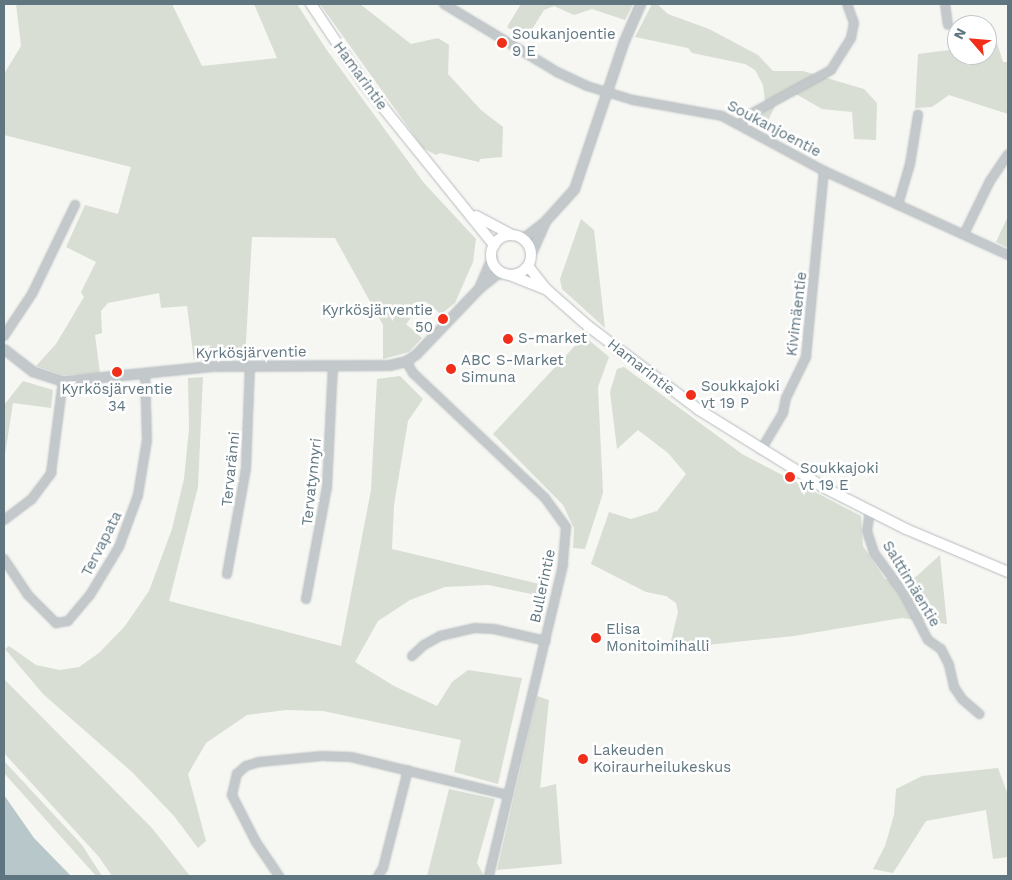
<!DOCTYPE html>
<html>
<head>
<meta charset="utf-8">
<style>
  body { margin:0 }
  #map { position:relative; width:1012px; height:880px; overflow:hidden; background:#f6f6f2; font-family:"Work Sans",sans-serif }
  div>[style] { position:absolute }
  .green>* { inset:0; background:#d8ded3 }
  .water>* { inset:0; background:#b8c8ca }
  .roads { filter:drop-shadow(0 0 1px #b5bcbf) drop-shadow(0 0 1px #b5bcbf) }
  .minor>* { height:8px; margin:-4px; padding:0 4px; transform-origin:4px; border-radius:4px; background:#c3c8cb }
  .tertiary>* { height:9px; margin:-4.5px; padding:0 4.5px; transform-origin:4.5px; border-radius:4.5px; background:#c3c8cb }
  .secondary>* { height:10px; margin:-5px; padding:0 5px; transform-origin:5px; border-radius:5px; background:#fff }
  .secondary>.ring { margin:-5px; padding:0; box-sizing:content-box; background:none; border:10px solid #fff; border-radius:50% }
  .dots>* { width:14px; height:14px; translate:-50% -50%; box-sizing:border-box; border:2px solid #fff; border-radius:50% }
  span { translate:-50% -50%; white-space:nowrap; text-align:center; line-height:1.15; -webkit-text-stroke:5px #fff; paint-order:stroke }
  .poi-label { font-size:15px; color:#5f7680 }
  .left { translate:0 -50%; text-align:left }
  .right { translate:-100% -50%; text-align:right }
  .street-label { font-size:15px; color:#5f7680 }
  .frame { position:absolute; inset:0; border:5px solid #5f7680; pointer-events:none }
  .north { position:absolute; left:947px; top:15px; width:50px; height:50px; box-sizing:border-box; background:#fff; border:1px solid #bfc8cc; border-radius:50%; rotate:297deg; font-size:14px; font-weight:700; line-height:20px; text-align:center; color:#5f7680 }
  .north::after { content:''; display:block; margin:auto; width:18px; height:22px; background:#f02e19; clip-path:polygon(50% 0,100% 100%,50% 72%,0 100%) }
</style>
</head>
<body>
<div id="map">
  <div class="green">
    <div style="clip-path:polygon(16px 4px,172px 4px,202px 66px,277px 58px,254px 4px,297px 4px,326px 49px,424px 183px,476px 239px,473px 262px,455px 303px,441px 314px,425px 301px,406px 324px,422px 338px,409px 352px,383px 359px,383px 325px,335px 238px,252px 237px,245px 359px,194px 361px,187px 306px,161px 308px,159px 293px,108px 303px,101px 311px,102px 333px,95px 335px,100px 373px,63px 375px,36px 366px,56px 344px,84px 297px,81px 292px,96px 262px,66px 247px,85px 205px,118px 214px,131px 167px,4px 135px,4px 74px,21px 46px)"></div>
    <div style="clip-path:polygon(320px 4px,360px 4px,411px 44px,438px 38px,449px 45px,448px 74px,481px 110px,503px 127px,502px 157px,480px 159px,479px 162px,440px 153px,436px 155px,423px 148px)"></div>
    <div style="clip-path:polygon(521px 4px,633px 4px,625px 20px,592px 9px,574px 15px,554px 6px,544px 10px,526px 39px,507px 27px)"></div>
    <div style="clip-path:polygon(652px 4px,657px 4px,668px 14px,709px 29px,758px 55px,773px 71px,803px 71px,864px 89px,877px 103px,876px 140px,854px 139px,852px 112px,822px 109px,796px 94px,779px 98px,765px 127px,756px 122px,765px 102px,763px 85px,755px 70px,745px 64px,692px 53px,688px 48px,635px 37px)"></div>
    <div style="clip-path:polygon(997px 43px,1003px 62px,1008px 62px,1008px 114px,949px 95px,932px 107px,915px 108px,918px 54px,957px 49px,957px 55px,987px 55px,987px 45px)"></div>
    <div style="clip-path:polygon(1008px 216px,1008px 248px,996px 242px)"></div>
    <div style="clip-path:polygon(581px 219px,594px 230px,605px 328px,562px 289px,560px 279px)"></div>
    <div style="clip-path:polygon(584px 336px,609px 357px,598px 387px,603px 493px,585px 549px,573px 548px,574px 528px,563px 505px,493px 434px)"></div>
    <div style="clip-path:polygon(624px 367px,742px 454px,861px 516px,863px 546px,885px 579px,910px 582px,940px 555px,947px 624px,902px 618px,794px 636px,669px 649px,678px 612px,676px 603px,666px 596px,646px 592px,591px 564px,609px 512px,631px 519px,657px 511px,686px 474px,668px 453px,638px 430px,617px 449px,610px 392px,617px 369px)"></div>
    <div style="clip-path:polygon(400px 376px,423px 399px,408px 421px,394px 505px,392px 549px,544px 585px,541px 596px,488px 585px,445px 587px,410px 600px,378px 621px,355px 662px,394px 686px,437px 706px,452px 682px,468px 670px,522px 678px,498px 784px,454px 772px,461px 740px,323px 711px,286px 710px,247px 715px,206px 743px,188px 774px,206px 841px,198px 848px,174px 816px,132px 772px,43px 694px,5px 649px,9px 646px,36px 665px,60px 670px,79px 667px,99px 653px,125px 626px,149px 591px,172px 529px,184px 479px,189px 429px,188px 378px,203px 377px,198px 487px,169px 601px,341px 646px,371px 490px,377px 379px)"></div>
    <div style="clip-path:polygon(23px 381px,53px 390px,51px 408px,13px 403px,4px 461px,4px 405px)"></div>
    <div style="clip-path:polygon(4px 679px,152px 828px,190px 876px,112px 876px,99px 857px,4px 753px)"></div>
    <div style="clip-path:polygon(537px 696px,549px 700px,540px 788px,556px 784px,562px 864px,497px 870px)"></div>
    <div style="clip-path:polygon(4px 761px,82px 845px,102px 876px,96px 876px,4px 773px)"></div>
    <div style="clip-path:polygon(998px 768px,1008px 795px,1008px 857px,993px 859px,986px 810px,926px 821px,893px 873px,873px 869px,885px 846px,894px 815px,896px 789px,922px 776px)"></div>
    <div style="clip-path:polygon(449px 789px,495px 799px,477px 863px,484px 876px,427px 876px)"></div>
  </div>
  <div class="water">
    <div style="clip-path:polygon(4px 795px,34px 838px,71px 876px,4px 876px)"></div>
  </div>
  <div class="roads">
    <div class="minor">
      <div style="left:444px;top:4px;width:132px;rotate:31deg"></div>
      <div style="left:557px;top:72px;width:33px;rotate:25deg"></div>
      <div style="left:587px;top:86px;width:48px;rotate:16.9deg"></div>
      <div style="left:633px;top:100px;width:90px;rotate:10.2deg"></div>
      <div style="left:722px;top:116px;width:116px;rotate:28.3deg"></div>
      <div style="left:824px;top:171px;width:202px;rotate:24.5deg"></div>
      <div style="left:945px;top:4px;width:21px;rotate:82deg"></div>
      <div style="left:740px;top:124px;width:11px;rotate:-49deg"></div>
      <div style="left:747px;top:116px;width:96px;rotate:-28.7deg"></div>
      <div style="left:831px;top:70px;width:38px;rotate:-58deg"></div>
      <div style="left:851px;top:38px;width:15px;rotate:-79deg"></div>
      <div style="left:854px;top:23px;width:20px;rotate:-110deg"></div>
      <div style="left:898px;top:205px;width:43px;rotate:-73.7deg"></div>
      <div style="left:910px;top:164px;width:50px;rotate:-80.7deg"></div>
      <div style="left:964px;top:234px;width:59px;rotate:-63.9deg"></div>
      <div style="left:990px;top:181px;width:32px;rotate:-56deg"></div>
      <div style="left:4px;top:336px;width:50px;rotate:-56.3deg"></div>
      <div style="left:32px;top:294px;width:99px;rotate:-64.2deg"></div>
      <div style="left:406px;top:361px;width:14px;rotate:60deg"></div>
      <div style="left:413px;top:373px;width:182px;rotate:43.4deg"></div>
      <div style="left:545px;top:498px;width:36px;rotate:54deg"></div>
      <div style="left:566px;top:527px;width:38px;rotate:95deg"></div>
      <div style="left:563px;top:565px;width:320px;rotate:103.4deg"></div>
      <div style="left:761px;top:450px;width:43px;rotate:-59.3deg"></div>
      <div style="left:783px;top:413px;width:15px;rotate:-79deg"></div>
      <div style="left:786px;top:398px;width:46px;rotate:-64deg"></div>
      <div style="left:806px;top:357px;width:187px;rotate:-84.5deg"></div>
      <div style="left:870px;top:510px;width:21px;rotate:98deg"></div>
      <div style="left:867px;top:531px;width:23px;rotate:72deg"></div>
      <div style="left:874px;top:553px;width:49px;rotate:53.4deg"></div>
      <div style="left:903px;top:592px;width:54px;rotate:62.5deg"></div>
      <div style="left:928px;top:640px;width:16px;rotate:35deg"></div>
      <div style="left:941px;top:649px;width:18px;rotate:63deg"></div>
      <div style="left:949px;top:665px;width:23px;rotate:77deg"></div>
      <div style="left:954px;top:687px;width:14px;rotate:56deg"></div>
      <div style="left:962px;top:699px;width:23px;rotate:41deg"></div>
      <div style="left:4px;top:520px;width:34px;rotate:-37deg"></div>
      <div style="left:31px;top:500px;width:34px;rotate:-53deg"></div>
      <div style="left:51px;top:473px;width:93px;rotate:-82.6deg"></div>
      <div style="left:4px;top:559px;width:43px;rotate:56.3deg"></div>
      <div style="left:28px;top:595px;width:40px;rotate:45deg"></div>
      <div style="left:56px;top:623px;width:12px;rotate:-9deg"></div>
      <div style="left:68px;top:621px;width:34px;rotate:-50deg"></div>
      <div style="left:90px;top:595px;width:56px;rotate:-58.9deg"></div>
      <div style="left:119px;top:547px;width:55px;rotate:-69.9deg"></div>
      <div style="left:138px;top:495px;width:56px;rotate:-80.7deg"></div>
      <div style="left:147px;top:440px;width:66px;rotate:-91.7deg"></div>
      <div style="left:227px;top:574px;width:108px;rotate:-79.8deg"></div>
      <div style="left:246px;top:468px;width:102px;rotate:-87.8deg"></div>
      <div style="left:306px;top:599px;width:114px;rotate:-79.4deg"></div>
      <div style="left:327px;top:487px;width:121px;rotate:-87.2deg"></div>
      <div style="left:412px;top:656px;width:16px;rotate:-43deg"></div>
      <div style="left:424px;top:645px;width:18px;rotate:-29deg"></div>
      <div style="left:440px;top:636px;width:36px;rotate:-13deg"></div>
      <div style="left:475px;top:628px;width:19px;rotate:3deg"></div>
      <div style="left:494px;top:629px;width:53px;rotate:13deg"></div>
      <div style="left:279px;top:876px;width:41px;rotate:-124.1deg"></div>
      <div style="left:256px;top:842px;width:53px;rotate:-117.1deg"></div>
      <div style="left:232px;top:795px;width:22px;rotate:-77deg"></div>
      <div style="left:237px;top:774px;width:12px;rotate:-42deg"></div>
      <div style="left:246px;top:766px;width:14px;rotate:-17deg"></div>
      <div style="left:259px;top:762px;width:63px;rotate:-5.4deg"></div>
      <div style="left:322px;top:756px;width:29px;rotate:2deg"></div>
      <div style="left:351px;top:757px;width:162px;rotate:13.6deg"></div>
      <div style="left:378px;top:876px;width:9px;rotate:-58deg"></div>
      <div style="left:383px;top:868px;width:101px;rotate:-75.7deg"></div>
    </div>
    <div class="tertiary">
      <div style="left:519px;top:237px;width:7px;rotate:-8deg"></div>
      <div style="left:526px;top:236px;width:24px;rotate:-38deg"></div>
      <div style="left:545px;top:221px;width:43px;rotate:-47.8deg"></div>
      <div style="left:574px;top:189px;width:154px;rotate:-71.4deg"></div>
      <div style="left:623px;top:43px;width:43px;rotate:-66.4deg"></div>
      <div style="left:531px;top:253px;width:35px;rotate:-66deg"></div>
      <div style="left:479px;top:288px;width:33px;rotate:-67deg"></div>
      <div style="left:4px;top:349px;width:36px;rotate:38deg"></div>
      <div style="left:32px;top:371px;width:33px;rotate:18deg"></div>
      <div style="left:63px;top:381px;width:149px;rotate:-5.8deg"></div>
      <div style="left:211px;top:366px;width:178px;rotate:-0.3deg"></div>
      <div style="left:389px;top:365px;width:17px;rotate:-13deg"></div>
      <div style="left:406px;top:361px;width:12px;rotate:-35deg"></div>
      <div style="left:416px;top:354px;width:91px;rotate:-46.3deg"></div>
      <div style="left:479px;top:288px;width:22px;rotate:-39deg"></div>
      <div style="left:496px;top:274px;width:8px;rotate:-7deg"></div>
    </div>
    <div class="secondary">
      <div style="left:311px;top:4px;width:97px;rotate:56.3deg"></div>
      <div style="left:365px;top:85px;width:206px;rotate:51.1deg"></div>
      <div style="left:476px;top:216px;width:41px;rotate:27.8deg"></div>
      <div class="ring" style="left:491px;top:235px;width:30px;height:30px"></div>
      <div style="left:528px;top:266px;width:29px;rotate:52deg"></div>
      <div style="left:546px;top:289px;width:56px;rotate:41.4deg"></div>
      <div style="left:588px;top:326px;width:139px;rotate:37.1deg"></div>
      <div style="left:699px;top:410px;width:146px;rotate:31.8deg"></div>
      <div style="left:823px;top:487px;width:93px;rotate:26.8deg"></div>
      <div style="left:906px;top:529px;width:111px;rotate:22.9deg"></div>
      <div style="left:510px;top:275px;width:38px;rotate:22deg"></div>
    </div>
  </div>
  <div class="dots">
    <div style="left:502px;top:43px;background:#f02e19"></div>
    <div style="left:443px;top:319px;background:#f02e19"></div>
    <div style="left:508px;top:339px;background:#f02e19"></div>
    <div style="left:451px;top:369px;background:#f02e19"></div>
    <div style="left:117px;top:372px;background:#f02e19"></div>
    <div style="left:691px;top:395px;background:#f02e19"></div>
    <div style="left:790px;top:477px;background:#f02e19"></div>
    <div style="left:596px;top:638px;background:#f02e19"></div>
    <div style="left:583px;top:759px;background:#f02e19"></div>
  </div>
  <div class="poi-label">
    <span class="left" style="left:512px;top:43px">Soukanjoentie<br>9 E</span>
    <span class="right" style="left:433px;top:319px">Kyrkösjärventie<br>50</span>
    <span class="left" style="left:518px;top:339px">S-market</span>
    <span class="left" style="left:461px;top:369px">ABC S-Market<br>Simuna</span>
    <span class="left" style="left:701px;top:395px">Soukkajoki<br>vt 19 P</span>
    <span style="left:117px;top:398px">Kyrkösjärventie<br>34</span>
    <span class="left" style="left:800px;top:477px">Soukkajoki<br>vt 19 E</span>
    <span class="left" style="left:606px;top:638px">Elisa<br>Monitoimihalli</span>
    <span class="left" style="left:593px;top:759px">Lakeuden<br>Koiraurheilukeskus</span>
  </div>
  <div class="street-label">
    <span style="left:360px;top:76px;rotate:54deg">Hamarintie</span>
    <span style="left:774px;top:129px;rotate:28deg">Soukanjoentie</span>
    <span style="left:797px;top:314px;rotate:-83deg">Kivimäentie</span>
    <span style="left:251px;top:353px;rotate:-1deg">Kyrkösjärventie</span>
    <span style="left:641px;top:367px;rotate:38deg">Hamarintie</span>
    <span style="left:231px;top:469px;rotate:-84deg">Tervaränni</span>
    <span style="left:312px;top:482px;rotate:-84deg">Tervatynnyri</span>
    <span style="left:102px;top:544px;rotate:-63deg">Tervapata</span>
    <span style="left:911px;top:584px;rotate:59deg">Salttimäentie</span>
    <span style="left:543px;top:586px;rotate:-78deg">Bullerintie</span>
  </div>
  <div class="frame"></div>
  <div class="north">N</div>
</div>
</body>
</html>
